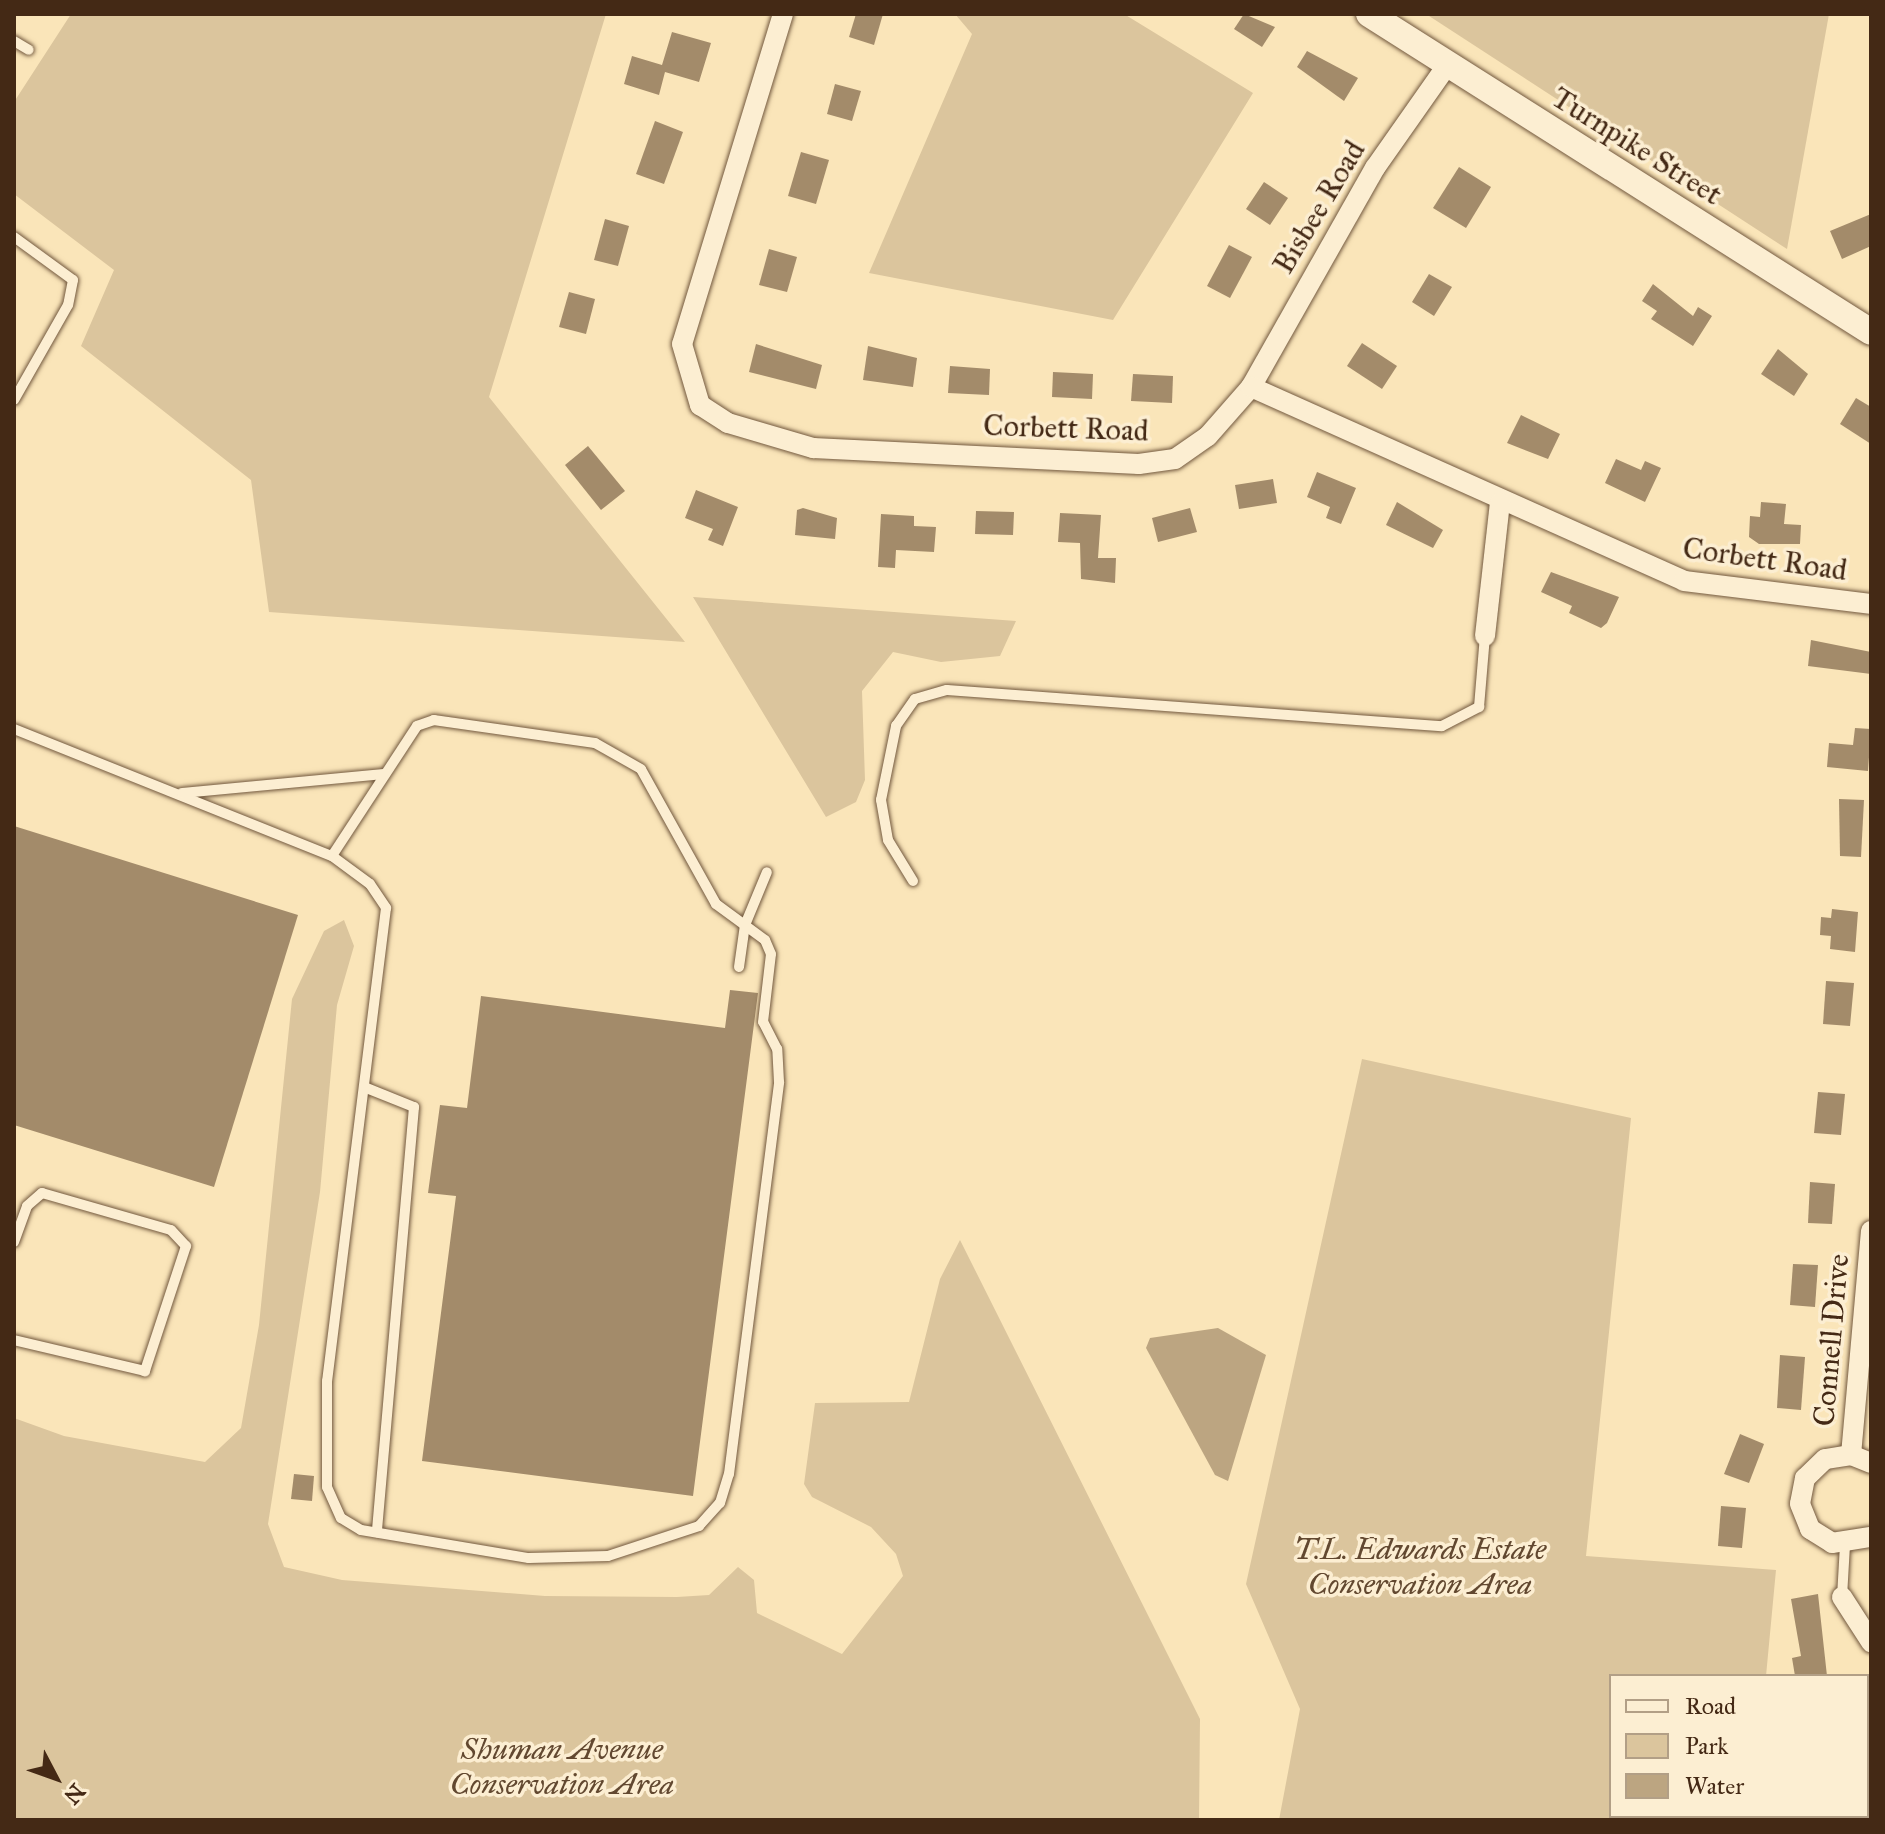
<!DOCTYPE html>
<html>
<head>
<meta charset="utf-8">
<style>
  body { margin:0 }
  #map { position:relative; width:1885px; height:1834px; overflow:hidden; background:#fae5b9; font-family:"IM FELL Great Primer",serif }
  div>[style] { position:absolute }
  .green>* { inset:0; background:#dbc59d }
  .water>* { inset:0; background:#bca581 }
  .building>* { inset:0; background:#a38b6a }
  .roads { filter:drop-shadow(0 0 2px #72583e) drop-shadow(0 0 2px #72583e) }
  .service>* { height:10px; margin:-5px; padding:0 5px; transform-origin:5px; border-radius:5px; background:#fceed2 }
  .minor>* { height:20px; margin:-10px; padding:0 10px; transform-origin:10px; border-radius:10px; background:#fceed2 }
  .tertiary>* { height:26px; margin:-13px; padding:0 13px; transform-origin:13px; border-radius:13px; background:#fceed2 }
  span { translate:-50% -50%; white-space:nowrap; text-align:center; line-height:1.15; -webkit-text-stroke:7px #fceed2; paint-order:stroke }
  .street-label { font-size:30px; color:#442915 }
  .park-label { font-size:30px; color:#624830; font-style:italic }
  .frame { position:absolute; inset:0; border:16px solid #442915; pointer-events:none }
  .legend { position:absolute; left:1609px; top:1674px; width:260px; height:144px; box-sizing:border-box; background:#fceed2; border:2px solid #b29f86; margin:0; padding:10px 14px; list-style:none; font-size:24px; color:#442915 }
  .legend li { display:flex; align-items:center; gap:16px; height:40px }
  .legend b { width:40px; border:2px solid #b29f86 }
  .north { position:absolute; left:16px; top:1738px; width:80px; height:80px; -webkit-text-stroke:6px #fceed2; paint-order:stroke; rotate:131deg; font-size:22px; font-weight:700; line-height:32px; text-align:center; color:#442915 }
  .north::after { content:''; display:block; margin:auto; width:28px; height:36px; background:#442915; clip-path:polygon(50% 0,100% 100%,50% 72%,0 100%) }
</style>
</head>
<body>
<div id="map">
  <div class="green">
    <div style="clip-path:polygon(71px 14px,606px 14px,489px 397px,685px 642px,269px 612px,251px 480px,81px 346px,114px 270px,14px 194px,14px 102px)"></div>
    <div style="clip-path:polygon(955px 14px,1124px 14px,1253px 93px,1113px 320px,869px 273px,972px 34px)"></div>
    <div style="clip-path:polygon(1426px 14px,1829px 14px,1787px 249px)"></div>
    <div style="clip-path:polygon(693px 597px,1016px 621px,1000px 656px,941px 662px,893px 652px,862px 691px,865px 780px,856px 802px,826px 817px)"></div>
    <div style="clip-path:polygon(344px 920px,354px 946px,337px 1005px,320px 1192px,268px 1524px,284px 1567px,342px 1580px,545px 1596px,677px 1597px,709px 1595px,738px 1567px,754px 1580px,757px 1613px,842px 1654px,903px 1576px,896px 1554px,871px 1527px,812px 1497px,804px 1484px,815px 1403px,909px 1402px,940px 1279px,960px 1240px,1200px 1719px,1199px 1820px,14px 1820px,14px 1418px,64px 1436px,205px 1462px,241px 1428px,259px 1325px,292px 999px,324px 931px)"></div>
    <div style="clip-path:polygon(1362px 1059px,1631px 1118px,1586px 1556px,1776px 1570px,1766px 1676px,1611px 1676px,1611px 1816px,1754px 1820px,1279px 1820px,1300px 1709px,1246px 1584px)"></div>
  </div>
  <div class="water">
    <div style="clip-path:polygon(1218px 1328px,1266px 1355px,1228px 1481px,1215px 1475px,1146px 1348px,1150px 1338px)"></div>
  </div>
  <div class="building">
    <div style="clip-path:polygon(856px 14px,883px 14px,874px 45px,849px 37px)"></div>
    <div style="clip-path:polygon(1244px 14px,1275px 27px,1262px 47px,1234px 29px)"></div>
    <div style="clip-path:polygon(672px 32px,711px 43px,699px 82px,665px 72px,659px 95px,624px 84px,632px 56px,662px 65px)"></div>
    <div style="clip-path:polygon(1307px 51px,1358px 78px,1344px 101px,1297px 67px)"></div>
    <div style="clip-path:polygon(835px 84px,861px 91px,852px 121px,827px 114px)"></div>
    <div style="clip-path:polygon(655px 121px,683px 132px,664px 184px,636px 174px)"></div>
    <div style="clip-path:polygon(801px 152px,829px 160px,816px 204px,788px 196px)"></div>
    <div style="clip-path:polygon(1459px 167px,1491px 187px,1466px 228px,1433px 208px)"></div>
    <div style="clip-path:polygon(1264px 182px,1288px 198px,1270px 225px,1246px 209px)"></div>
    <div style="clip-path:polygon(1871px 214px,1871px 246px,1842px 259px,1830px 231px)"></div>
    <div style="clip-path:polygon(605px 219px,629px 226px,618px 266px,594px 260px)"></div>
    <div style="clip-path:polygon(1229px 245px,1252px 257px,1230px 298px,1207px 286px)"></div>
    <div style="clip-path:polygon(769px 249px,797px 257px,787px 292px,759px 285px)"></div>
    <div style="clip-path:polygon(1429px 274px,1452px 287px,1434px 316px,1412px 302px)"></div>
    <div style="clip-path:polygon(1653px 284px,1693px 316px,1698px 307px,1712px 316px,1693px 346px,1651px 319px,1657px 311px,1642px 301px)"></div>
    <div style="clip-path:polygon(569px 292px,595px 299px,586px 334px,559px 327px)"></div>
    <div style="clip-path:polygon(1362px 343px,1397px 366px,1382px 389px,1347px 366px)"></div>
    <div style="clip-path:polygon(756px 344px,822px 365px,816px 389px,749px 372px)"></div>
    <div style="clip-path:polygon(868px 346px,917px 358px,913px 387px,863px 380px)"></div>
    <div style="clip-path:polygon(1778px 349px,1808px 374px,1794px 396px,1761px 374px)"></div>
    <div style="clip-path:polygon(950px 366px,990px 369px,989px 395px,948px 393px)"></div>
    <div style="clip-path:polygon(1053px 372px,1093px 374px,1092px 399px,1052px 397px)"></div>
    <div style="clip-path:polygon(1133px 374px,1173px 376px,1172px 403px,1131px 401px)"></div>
    <div style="clip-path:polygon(1856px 398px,1871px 407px,1871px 444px,1840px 424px)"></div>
    <div style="clip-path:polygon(1521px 415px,1560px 434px,1548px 459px,1507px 443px)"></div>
    <div style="clip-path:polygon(588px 446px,625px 491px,601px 510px,565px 465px)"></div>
    <div style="clip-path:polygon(1616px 459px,1641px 470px,1645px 461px,1661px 468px,1645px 502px,1605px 483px)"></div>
    <div style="clip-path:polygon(1317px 472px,1356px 488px,1341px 524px,1326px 518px,1330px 507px,1307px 497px)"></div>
    <div style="clip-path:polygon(1273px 479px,1277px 503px,1239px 509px,1235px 485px)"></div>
    <div style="clip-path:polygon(696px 490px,738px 507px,723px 546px,708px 540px,713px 529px,685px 518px)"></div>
    <div style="clip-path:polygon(1397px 502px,1443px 530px,1433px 548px,1386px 525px)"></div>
    <div style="clip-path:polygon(1761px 502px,1786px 504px,1784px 524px,1801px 525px,1800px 544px,1759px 544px,1749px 537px,1750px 516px,1760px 517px)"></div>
    <div style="clip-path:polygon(803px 508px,837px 518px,835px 539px,795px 535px,797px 510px)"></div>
    <div style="clip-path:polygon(1190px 508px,1197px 532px,1158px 542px,1152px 518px)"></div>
    <div style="clip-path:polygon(976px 511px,1014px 512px,1013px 535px,975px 534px)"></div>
    <div style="clip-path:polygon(1060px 513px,1101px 515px,1098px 558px,1116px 558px,1115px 583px,1081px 579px,1080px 543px,1058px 542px)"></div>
    <div style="clip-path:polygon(881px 514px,914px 516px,914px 526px,936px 527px,934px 552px,896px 550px,895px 568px,878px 567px)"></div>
    <div style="clip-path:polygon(1551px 572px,1619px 597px,1607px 623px,1601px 628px,1569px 613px,1572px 606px,1541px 592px)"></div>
    <div style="clip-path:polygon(1811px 640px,1871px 652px,1871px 674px,1808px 666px)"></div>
    <div style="clip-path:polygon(1855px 728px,1871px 729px,1868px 771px,1827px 767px,1829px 743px,1853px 745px)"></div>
    <div style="clip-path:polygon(1839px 799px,1864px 800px,1861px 857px,1840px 856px)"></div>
    <div style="clip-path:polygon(14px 826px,298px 915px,214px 1187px,14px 1125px)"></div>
    <div style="clip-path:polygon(1832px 909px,1858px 912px,1855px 952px,1830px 949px,1831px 936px,1820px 935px,1821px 917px,1831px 918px)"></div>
    <div style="clip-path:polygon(1826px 981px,1854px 983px,1850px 1026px,1823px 1024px)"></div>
    <div style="clip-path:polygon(730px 990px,758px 993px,693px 1496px,422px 1461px,456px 1196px,428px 1193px,440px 1105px,467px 1108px,481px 996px,725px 1028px)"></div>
    <div style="clip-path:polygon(1818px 1092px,1845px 1094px,1841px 1135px,1814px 1133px)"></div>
    <div style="clip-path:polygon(1810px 1182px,1835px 1184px,1832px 1224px,1808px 1223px)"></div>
    <div style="clip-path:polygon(1793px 1264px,1818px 1265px,1815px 1307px,1790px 1305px)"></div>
    <div style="clip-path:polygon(1780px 1355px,1805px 1357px,1801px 1410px,1777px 1408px)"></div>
    <div style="clip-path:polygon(1740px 1434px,1764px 1444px,1749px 1483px,1724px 1474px)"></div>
    <div style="clip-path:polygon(294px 1474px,314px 1476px,312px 1501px,291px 1499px)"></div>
    <div style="clip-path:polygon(1721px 1506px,1746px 1508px,1742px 1548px,1718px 1546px)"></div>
    <div style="clip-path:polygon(1818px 1594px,1827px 1676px,1795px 1676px,1792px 1658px,1801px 1656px,1791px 1599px)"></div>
  </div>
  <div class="roads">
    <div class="service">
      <div style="left:14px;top:41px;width:17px;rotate:31deg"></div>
      <div style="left:14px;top:237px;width:73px;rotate:36.1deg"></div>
      <div style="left:73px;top:280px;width:25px;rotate:101deg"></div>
      <div style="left:68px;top:305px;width:109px;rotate:119.6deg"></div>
      <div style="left:14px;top:729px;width:342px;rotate:21.8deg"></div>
      <div style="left:332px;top:856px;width:47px;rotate:36.4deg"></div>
      <div style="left:370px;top:884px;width:29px;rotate:56deg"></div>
      <div style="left:386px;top:908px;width:477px;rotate:97.1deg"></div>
      <div style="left:327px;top:1381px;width:106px;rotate:90deg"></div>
      <div style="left:327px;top:1487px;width:34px;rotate:66deg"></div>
      <div style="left:341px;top:1518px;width:23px;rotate:31deg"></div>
      <div style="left:361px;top:1530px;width:170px;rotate:9.5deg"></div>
      <div style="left:529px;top:1558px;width:79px;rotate:-1.5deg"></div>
      <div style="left:608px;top:1556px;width:96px;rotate:-18.2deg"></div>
      <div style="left:699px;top:1526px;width:31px;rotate:-48deg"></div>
      <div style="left:720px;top:1503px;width:30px;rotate:-73deg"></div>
      <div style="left:729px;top:1474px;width:395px;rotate:-82.7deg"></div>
      <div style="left:779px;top:1082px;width:33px;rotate:-93deg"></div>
      <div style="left:777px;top:1049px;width:30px;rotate:-117deg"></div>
      <div style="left:763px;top:1022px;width:68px;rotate:-83.3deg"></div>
      <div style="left:771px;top:954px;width:15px;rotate:-113deg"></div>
      <div style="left:765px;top:940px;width:61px;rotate:-143.7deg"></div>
      <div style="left:716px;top:904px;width:154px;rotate:-119.1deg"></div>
      <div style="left:641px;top:769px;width:53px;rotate:-150.5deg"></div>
      <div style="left:595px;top:743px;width:163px;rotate:-171.9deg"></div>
      <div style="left:434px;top:720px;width:18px;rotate:161deg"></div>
      <div style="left:417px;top:726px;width:155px;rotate:123.2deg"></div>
      <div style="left:182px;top:793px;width:203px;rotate:-5.4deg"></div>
      <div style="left:913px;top:881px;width:48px;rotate:-121.4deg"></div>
      <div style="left:888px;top:840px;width:41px;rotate:-99.9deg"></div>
      <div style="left:881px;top:800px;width:76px;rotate:-78.5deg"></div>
      <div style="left:896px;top:726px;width:33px;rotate:-55deg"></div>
      <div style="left:915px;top:699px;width:33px;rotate:-16deg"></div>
      <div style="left:947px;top:690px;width:496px;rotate:4.2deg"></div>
      <div style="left:1442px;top:726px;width:42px;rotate:-27.2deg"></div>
      <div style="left:1479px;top:707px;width:71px;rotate:-85.2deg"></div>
      <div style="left:739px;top:967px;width:42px;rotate:-81.9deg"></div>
      <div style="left:745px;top:925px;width:57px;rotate:-67.5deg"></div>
      <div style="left:364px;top:1087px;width:54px;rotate:21.8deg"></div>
      <div style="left:414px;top:1107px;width:427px;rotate:95deg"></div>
      <div style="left:14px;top:1242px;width:38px;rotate:-70deg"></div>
      <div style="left:27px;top:1206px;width:20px;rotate:-41deg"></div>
      <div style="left:42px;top:1193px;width:134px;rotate:16deg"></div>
      <div style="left:171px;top:1230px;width:22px;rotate:47deg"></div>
      <div style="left:186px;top:1246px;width:132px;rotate:108.2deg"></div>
      <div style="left:145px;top:1371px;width:135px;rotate:-166.7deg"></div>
      <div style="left:1842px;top:1597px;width:52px;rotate:-86.7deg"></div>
    </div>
    <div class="minor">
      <div style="left:783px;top:14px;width:345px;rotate:107deg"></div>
      <div style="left:682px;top:344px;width:64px;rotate:73.6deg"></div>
      <div style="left:700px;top:405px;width:33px;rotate:33deg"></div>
      <div style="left:728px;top:423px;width:89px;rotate:16.4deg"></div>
      <div style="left:813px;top:448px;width:326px;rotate:2.8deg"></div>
      <div style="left:1139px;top:464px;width:36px;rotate:-8deg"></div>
      <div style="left:1175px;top:459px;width:40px;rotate:-34.9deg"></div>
      <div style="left:1208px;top:436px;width:65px;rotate:-48.7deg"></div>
      <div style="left:1251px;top:387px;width:252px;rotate:-60.5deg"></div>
      <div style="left:1375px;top:168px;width:127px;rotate:-54.9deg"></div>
      <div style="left:1251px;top:387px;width:474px;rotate:24.1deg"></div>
      <div style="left:1684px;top:581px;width:188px;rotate:7deg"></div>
      <div style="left:1485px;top:636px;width:134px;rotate:-83.6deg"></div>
      <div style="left:1851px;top:1455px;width:225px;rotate:-84.9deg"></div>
      <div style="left:1871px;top:1463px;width:22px;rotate:-158deg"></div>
      <div style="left:1851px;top:1455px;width:26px;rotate:171deg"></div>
      <div style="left:1825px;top:1459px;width:28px;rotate:136deg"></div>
      <div style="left:1805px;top:1478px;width:26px;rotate:101deg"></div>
      <div style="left:1800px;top:1504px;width:27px;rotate:68deg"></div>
      <div style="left:1810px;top:1529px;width:26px;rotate:32deg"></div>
      <div style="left:1832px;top:1543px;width:39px;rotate:-9deg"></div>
      <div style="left:1842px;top:1597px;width:54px;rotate:57.2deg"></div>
    </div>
    <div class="tertiary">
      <div style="left:1369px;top:14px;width:594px;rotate:32.35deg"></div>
    </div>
  </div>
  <div class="street-label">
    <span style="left:1637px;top:146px;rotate:32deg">Turnpike Street</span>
    <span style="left:1319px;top:207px;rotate:-59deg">Bisbee Road</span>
    <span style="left:1066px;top:428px;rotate:2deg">Corbett Road</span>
    <span style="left:1765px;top:559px;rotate:8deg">Corbett Road</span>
    <span style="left:1831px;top:1340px;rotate:-85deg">Connell Drive</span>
  </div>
  <div class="park-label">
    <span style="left:1420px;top:1566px">T.L. Edwards Estate<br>Conservation Area</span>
    <span style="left:562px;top:1766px">Shuman Avenue<br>Conservation Area</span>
  </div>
  <div class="frame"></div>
  <ul class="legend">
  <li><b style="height:10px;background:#fceed2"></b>Road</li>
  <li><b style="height:22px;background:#dbc59d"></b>Park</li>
  <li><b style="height:22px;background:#bca581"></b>Water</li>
  </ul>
  <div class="north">N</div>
</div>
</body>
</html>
